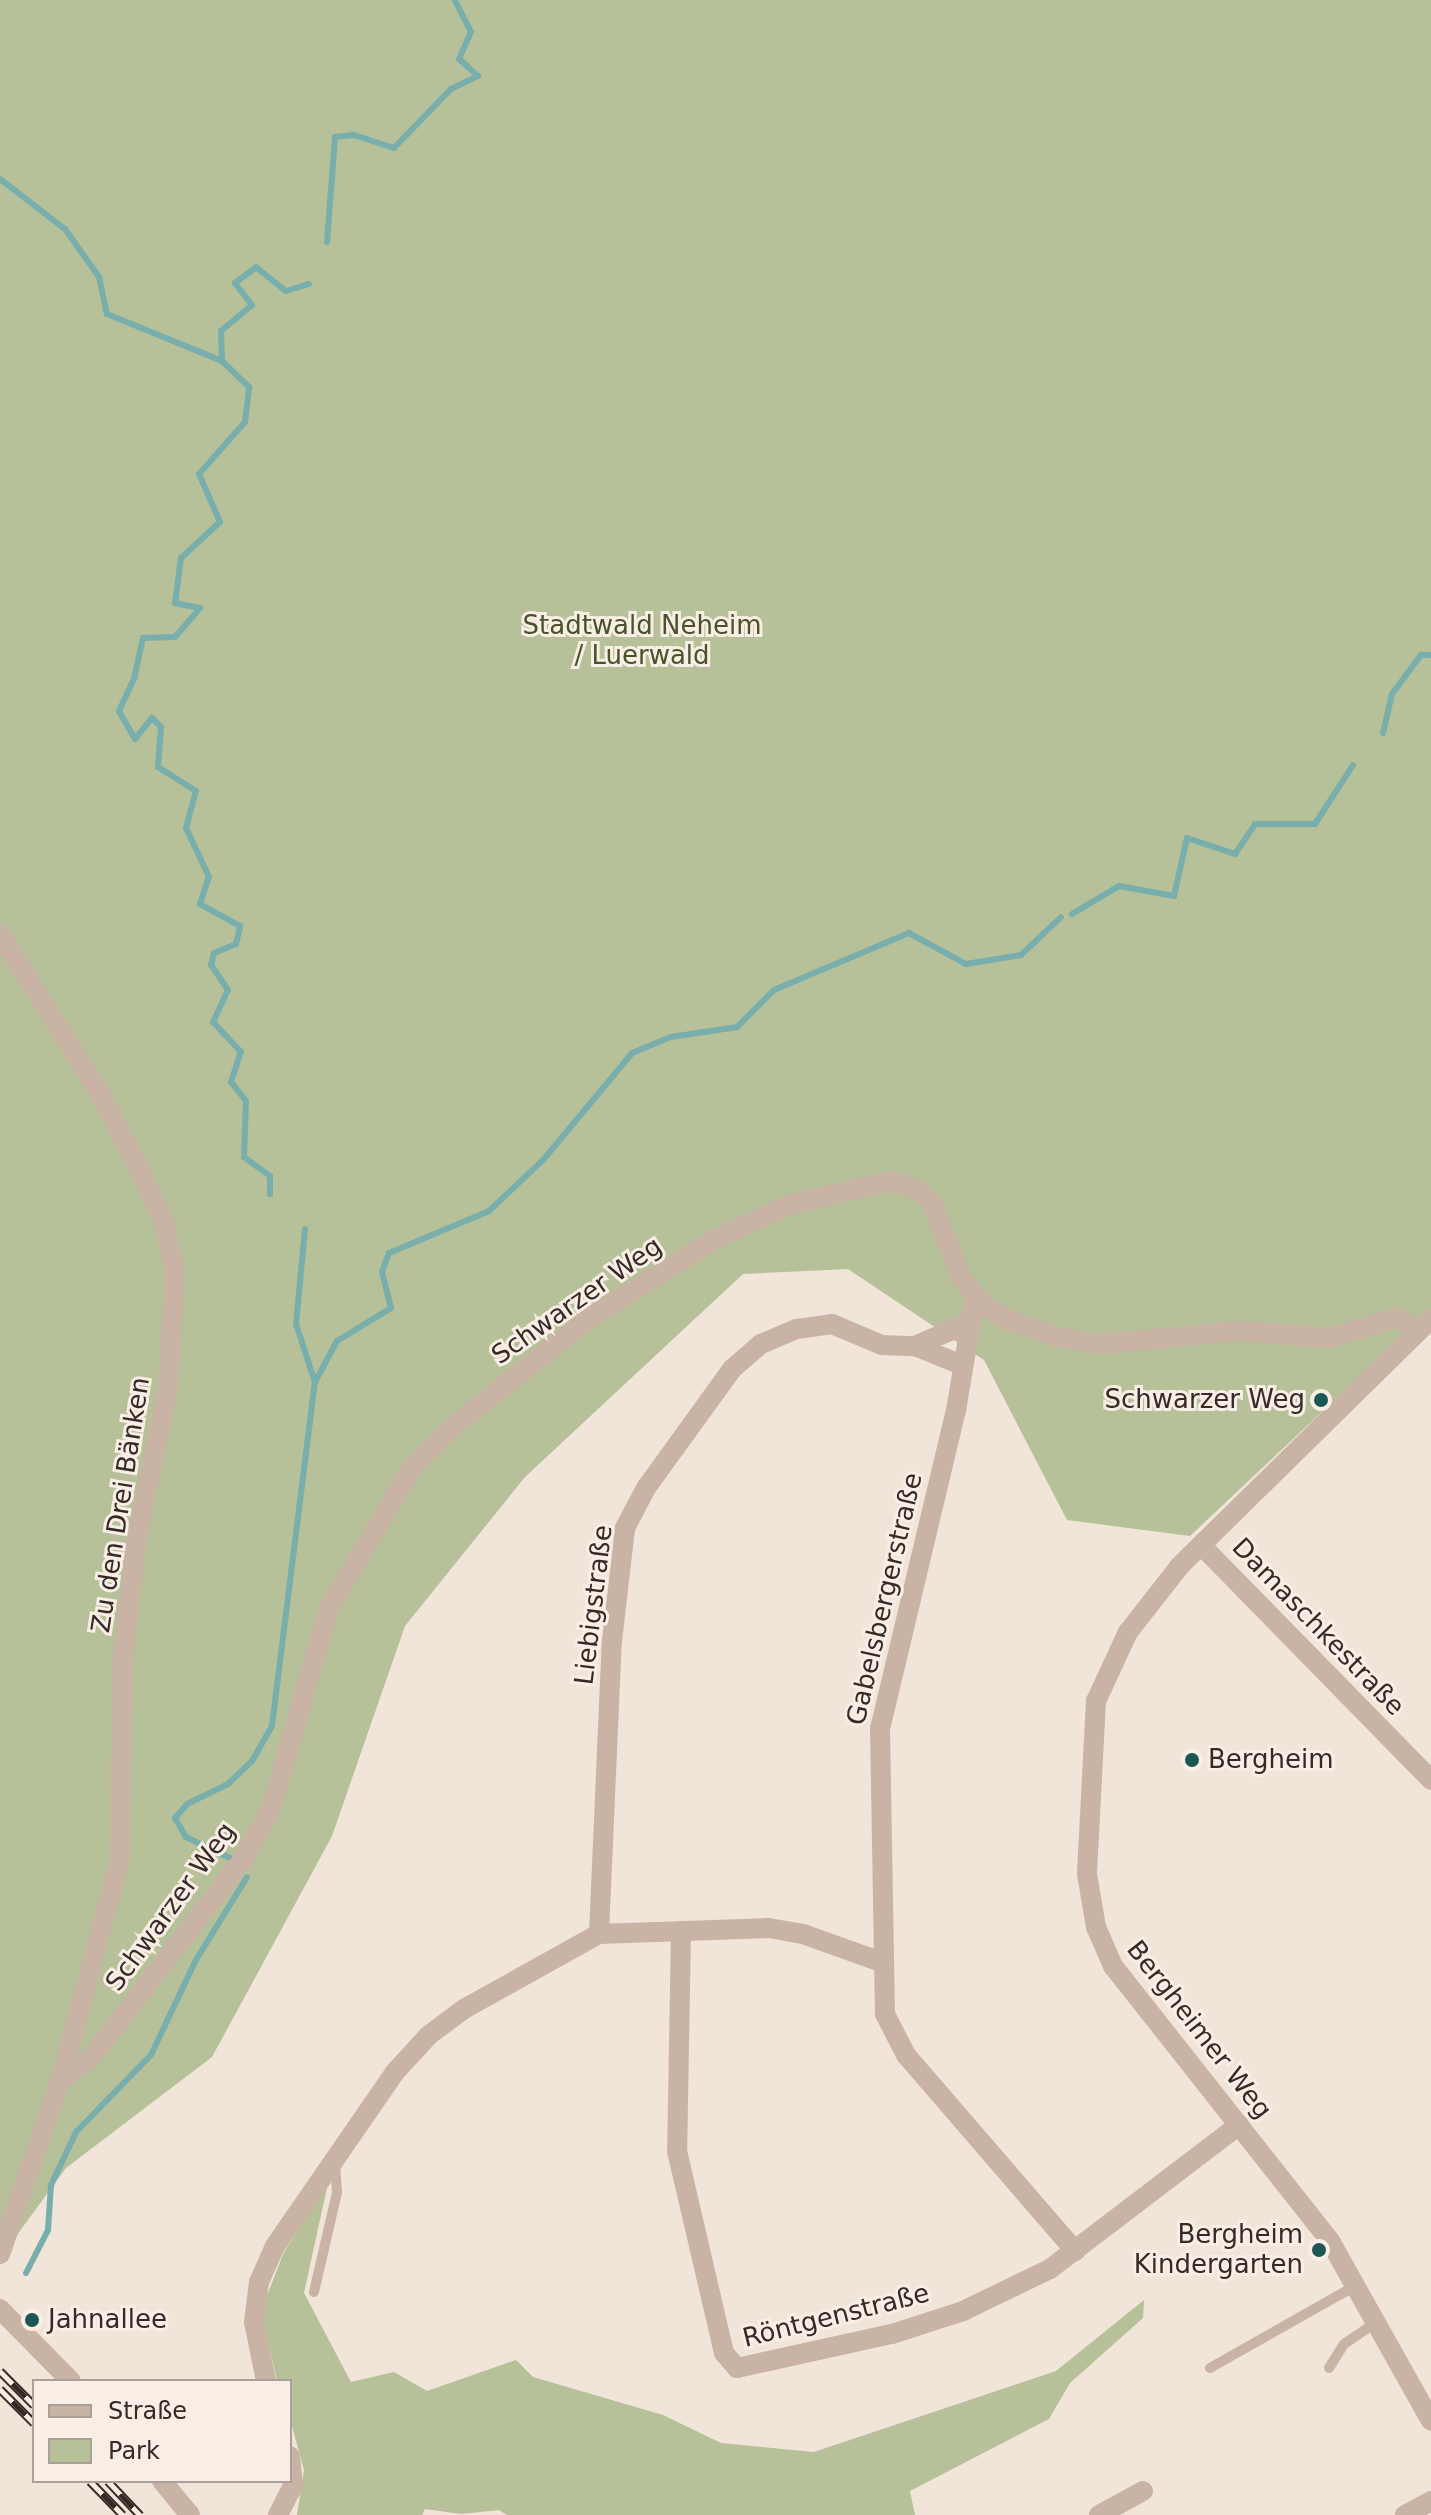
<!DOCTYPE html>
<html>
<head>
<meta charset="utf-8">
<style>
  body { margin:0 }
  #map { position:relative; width:1431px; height:2515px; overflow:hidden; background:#f1e4d9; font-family:"DejaVu Sans",sans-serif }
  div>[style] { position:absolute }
  .green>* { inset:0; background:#b6c099 }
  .stream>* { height:6px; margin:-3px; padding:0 3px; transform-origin:3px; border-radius:3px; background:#78afac }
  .lane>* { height:10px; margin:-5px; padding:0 5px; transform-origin:5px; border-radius:5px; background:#c9b3a5 }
  .street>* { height:20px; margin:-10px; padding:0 10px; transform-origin:10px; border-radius:10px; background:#c9b3a5 }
  .rail>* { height:9px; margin-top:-4.5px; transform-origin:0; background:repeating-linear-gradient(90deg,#f9eee5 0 18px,#352a26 0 36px); box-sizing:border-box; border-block:2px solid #352a26 }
  .dots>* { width:22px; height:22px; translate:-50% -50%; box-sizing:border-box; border:4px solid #f9eee5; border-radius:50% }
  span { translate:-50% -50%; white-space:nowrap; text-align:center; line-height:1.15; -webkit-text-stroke:6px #f9eee5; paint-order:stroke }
  .park-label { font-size:26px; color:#48532a }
  .street-label { font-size:26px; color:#352a26 }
  .poi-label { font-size:26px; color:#352a26 }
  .right { translate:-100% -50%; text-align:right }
  .left { translate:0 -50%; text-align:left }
  .legend { position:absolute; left:32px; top:2379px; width:260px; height:104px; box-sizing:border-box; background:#f9eee5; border:2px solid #aba099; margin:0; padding:10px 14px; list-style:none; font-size:24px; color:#352a26 }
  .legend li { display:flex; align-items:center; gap:16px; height:40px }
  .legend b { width:40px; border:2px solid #aba099 }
</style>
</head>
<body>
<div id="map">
  <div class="green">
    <div style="clip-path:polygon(0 0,1431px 0,1431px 1309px,1190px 1536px,1067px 1520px,984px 1360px,848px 1269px,743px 1274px,525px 1477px,405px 1626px,332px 1836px,212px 2057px,66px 2168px,0 2258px)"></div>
    <div style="clip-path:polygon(328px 2183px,304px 2293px,351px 2382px,394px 2372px,427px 2391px,516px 2360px,533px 2377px,663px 2415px,721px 2443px,814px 2452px,1056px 2371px,1144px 2300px,1143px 2318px,1070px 2383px,1049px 2419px,910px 2491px,915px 2515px,507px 2515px,499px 2510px,461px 2514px,425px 2509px,422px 2515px,297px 2515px,304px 2470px,290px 2419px,290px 2381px,277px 2381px,261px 2311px,284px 2252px)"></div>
  </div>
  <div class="stream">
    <div style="left:0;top:179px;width:82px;rotate:37.6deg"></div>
    <div style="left:65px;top:229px;width:59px;rotate:54.7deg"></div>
    <div style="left:99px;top:277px;width:38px;rotate:78deg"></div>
    <div style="left:107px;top:314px;width:124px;rotate:22.2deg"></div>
    <div style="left:327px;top:242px;width:105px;rotate:-85.6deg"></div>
    <div style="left:335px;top:137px;width:19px;rotate:-6deg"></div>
    <div style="left:354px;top:135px;width:42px;rotate:18deg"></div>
    <div style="left:394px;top:148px;width:82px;rotate:-46deg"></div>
    <div style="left:451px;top:89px;width:30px;rotate:-26deg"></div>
    <div style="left:478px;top:76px;width:25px;rotate:-138deg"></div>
    <div style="left:459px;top:59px;width:30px;rotate:-66deg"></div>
    <div style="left:471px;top:32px;width:36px;rotate:-117deg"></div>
    <div style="left:1383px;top:733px;width:40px;rotate:-77deg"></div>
    <div style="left:1392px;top:694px;width:49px;rotate:-53.4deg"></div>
    <div style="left:1421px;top:655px;width:10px"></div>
    <div style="left:1072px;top:914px;width:55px;rotate:-30.8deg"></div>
    <div style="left:1119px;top:886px;width:56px;rotate:10.3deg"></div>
    <div style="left:1174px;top:896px;width:59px;rotate:-77.4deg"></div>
    <div style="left:1187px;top:838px;width:51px;rotate:18.4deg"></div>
    <div style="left:1235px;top:854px;width:36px;rotate:-56deg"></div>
    <div style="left:1255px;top:824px;width:60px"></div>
    <div style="left:1315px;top:824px;width:70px;rotate:-57.2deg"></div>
    <div style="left:270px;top:1194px;width:18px;rotate:-90deg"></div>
    <div style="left:270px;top:1176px;width:32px;rotate:-144deg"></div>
    <div style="left:244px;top:1157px;width:56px;rotate:-88deg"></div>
    <div style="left:246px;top:1101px;width:24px;rotate:-128deg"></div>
    <div style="left:231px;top:1082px;width:32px;rotate:-72deg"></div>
    <div style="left:241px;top:1052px;width:41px;rotate:-133deg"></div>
    <div style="left:213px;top:1022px;width:35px;rotate:-65deg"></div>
    <div style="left:228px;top:990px;width:30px;rotate:-124deg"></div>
    <div style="left:211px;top:965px;width:12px;rotate:-76deg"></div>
    <div style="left:214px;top:953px;width:24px;rotate:-22deg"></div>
    <div style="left:236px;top:944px;width:18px;rotate:-77deg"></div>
    <div style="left:240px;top:926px;width:46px;rotate:-151.2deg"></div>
    <div style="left:200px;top:904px;width:28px;rotate:-72deg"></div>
    <div style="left:209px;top:877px;width:54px;rotate:-115.1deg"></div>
    <div style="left:186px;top:828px;width:38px;rotate:-75deg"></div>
    <div style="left:196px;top:791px;width:45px;rotate:-147.7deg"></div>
    <div style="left:158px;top:767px;width:40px;rotate:-85.7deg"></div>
    <div style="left:161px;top:727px;width:13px;rotate:-135deg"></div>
    <div style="left:152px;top:718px;width:27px;rotate:129deg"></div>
    <div style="left:135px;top:739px;width:32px;rotate:-120deg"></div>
    <div style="left:119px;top:711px;width:35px;rotate:-65deg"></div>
    <div style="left:134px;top:679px;width:42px;rotate:-77.6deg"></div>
    <div style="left:143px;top:638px;width:32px;rotate:-2deg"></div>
    <div style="left:175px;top:637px;width:38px;rotate:-49deg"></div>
    <div style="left:200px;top:608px;width:25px;rotate:-169deg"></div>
    <div style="left:175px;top:603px;width:45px;rotate:-82.4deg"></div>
    <div style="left:181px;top:558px;width:53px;rotate:-42.7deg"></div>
    <div style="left:220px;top:522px;width:52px;rotate:-113.6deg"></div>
    <div style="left:199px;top:474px;width:69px;rotate:-48.5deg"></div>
    <div style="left:245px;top:422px;width:35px;rotate:-83deg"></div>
    <div style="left:249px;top:387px;width:37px;rotate:-136deg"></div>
    <div style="left:222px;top:361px;width:30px;rotate:-92deg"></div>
    <div style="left:221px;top:331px;width:40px;rotate:-40deg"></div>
    <div style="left:252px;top:305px;width:28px;rotate:-128deg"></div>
    <div style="left:235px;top:283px;width:26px;rotate:-37deg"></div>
    <div style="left:256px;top:267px;width:38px;rotate:39deg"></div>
    <div style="left:286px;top:291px;width:24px;rotate:-17deg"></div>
    <div style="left:305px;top:1229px;width:95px;rotate:95.4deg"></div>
    <div style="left:296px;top:1324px;width:61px;rotate:71.9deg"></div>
    <div style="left:232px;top:1859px;width:51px;rotate:-154.4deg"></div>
    <div style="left:186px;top:1837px;width:22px;rotate:-120deg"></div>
    <div style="left:175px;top:1818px;width:18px;rotate:-49deg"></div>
    <div style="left:187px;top:1804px;width:46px;rotate:-26deg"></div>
    <div style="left:228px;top:1784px;width:33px;rotate:-44deg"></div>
    <div style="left:252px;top:1761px;width:40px;rotate:-60.3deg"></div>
    <div style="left:272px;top:1726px;width:347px;rotate:-82.9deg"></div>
    <div style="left:315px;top:1382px;width:47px;rotate:-61.8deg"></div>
    <div style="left:337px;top:1341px;width:63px;rotate:-31.4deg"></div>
    <div style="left:391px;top:1308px;width:37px;rotate:-104deg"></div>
    <div style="left:382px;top:1272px;width:20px;rotate:-70deg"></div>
    <div style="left:389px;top:1253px;width:108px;rotate:-22.8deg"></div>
    <div style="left:489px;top:1211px;width:74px;rotate:-43.4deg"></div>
    <div style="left:543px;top:1160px;width:139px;rotate:-50.2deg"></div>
    <div style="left:632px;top:1053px;width:42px;rotate:-22.3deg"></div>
    <div style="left:671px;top:1037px;width:67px;rotate:-8.6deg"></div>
    <div style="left:737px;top:1027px;width:52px;rotate:-45deg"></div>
    <div style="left:774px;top:990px;width:147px;rotate:-22.9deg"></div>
    <div style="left:909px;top:933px;width:65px;rotate:28.5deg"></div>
    <div style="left:966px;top:964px;width:56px;rotate:-9.3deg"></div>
    <div style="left:1021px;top:955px;width:55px;rotate:-43.5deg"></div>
    <div style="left:26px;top:2273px;width:48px;rotate:-62.9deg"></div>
    <div style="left:48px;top:2230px;width:45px;rotate:-86.2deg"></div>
    <div style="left:51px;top:2185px;width:59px;rotate:-64.7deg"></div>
    <div style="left:76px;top:2132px;width:107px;rotate:-45.8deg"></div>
    <div style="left:151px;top:2055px;width:105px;rotate:-64.7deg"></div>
    <div style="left:196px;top:1960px;width:97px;rotate:-58.4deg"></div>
  </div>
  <div class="lane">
    <div style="left:314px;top:2292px;width:103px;rotate:-77deg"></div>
    <div style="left:337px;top:2192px;width:31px;rotate:-94deg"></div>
    <div style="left:1210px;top:2368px;width:169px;rotate:-29.5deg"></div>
    <div style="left:1329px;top:2368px;width:28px;rotate:-58deg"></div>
    <div style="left:1344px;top:2344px;width:40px;rotate:-34deg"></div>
  </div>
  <div class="street">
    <div style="left:0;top:934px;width:186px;rotate:57.9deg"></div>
    <div style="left:99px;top:1092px;width:82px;rotate:62.5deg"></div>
    <div style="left:137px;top:1165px;width:61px;rotate:64.7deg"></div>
    <div style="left:163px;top:1220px;width:52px;rotate:76.8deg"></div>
    <div style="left:175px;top:1271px;width:116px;rotate:93.5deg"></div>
    <div style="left:168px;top:1387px;width:159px;rotate:101.6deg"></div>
    <div style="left:136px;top:1543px;width:125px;rotate:96.4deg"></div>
    <div style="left:122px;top:1667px;width:192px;rotate:90.6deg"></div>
    <div style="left:120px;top:1859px;width:230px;rotate:105.1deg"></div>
    <div style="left:60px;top:2081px;width:183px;rotate:109.1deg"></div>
    <div style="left:975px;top:1297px;width:115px;rotate:99.5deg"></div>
    <div style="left:956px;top:1410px;width:327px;rotate:103.4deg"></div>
    <div style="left:880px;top:1728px;width:286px;rotate:89deg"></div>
    <div style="left:885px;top:2014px;width:46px;rotate:62.9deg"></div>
    <div style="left:906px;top:2055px;width:259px;rotate:49.2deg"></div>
    <div style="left:1431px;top:1319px;width:354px;rotate:135.5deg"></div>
    <div style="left:1179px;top:1567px;width:83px;rotate:128.1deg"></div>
    <div style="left:1128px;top:1632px;width:76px;rotate:114.9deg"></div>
    <div style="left:1096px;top:1701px;width:173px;rotate:93deg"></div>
    <div style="left:1087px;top:1874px;width:54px;rotate:80.4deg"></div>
    <div style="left:1096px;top:1927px;width:43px;rotate:66.4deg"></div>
    <div style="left:1113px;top:1966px;width:350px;rotate:51.7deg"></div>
    <div style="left:1330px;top:2241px;width:206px;rotate:60.7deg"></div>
    <div style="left:915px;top:1346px;width:60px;rotate:-23.6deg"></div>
    <div style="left:1201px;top:1545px;width:329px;rotate:45.6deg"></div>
    <div style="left:681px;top:1931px;width:220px;rotate:91deg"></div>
    <div style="left:677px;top:2151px;width:207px;rotate:76.9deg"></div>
    <div style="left:724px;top:2353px;width:20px;rotate:49deg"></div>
    <div style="left:737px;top:2368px;width:159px;rotate:-12.4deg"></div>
    <div style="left:892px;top:2334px;width:75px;rotate:-17.9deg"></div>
    <div style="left:963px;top:2311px;width:97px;rotate:-25.8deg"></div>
    <div style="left:1050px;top:2269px;width:238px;rotate:-37.3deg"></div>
    <div style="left:599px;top:1934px;width:293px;rotate:-87.5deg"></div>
    <div style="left:612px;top:1641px;width:114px;rotate:-83.4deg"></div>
    <div style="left:625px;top:1528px;width:45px;rotate:-62.3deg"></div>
    <div style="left:646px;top:1488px;width:147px;rotate:-54.1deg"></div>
    <div style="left:732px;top:1369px;width:38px;rotate:-41deg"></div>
    <div style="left:761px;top:1344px;width:39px;rotate:-23deg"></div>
    <div style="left:797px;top:1329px;width:35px;rotate:-8deg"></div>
    <div style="left:832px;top:1324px;width:54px;rotate:22.8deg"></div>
    <div style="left:882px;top:1345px;width:33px;rotate:2deg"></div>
    <div style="left:915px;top:1346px;width:51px;rotate:22deg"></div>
    <div style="left:60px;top:2081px;width:39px;rotate:-37deg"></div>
    <div style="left:91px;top:2058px;width:252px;rotate:-52.6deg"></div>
    <div style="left:244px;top:1858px;width:56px;rotate:-61.1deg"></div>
    <div style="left:271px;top:1809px;width:209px;rotate:-73.9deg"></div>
    <div style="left:329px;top:1608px;width:165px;rotate:-59.4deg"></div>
    <div style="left:413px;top:1466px;width:52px;rotate:-45deg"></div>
    <div style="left:450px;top:1429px;width:180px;rotate:-38.5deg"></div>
    <div style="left:591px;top:1317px;width:146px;rotate:-32.2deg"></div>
    <div style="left:715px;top:1239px;width:85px;rotate:-24.4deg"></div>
    <div style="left:792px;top:1204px;width:102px;rotate:-13.1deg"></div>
    <div style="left:891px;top:1181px;width:28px;rotate:18deg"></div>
    <div style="left:918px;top:1190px;width:19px;rotate:43deg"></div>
    <div style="left:932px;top:1203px;width:79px;rotate:68.6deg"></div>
    <div style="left:961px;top:1277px;width:34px;rotate:53deg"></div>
    <div style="left:981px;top:1304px;width:34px;rotate:30deg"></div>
    <div style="left:1011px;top:1321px;width:50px;rotate:18.8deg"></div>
    <div style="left:1058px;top:1337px;width:44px;rotate:9.2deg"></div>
    <div style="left:1101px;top:1344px;width:139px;rotate:-5.4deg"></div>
    <div style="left:1239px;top:1331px;width:90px;rotate:4.4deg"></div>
    <div style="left:1329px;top:1338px;width:72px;rotate:-16.9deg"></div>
    <div style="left:1398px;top:1317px;width:25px;rotate:34deg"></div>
    <div style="left:0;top:2309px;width:101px;rotate:45.4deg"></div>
    <div style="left:266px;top:2381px;width:60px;rotate:-101.5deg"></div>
    <div style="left:254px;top:2322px;width:40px;rotate:-82.9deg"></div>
    <div style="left:259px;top:2282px;width:39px;rotate:-66deg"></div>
    <div style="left:275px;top:2246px;width:211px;rotate:-55.4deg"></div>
    <div style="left:395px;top:2072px;width:50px;rotate:-47.4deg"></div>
    <div style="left:429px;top:2035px;width:44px;rotate:-36.6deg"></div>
    <div style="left:464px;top:2009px;width:154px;rotate:-29.1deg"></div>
    <div style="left:599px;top:1934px;width:170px;rotate:-2deg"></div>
    <div style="left:769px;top:1928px;width:35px;rotate:10deg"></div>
    <div style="left:803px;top:1934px;width:86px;rotate:19.7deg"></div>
    <div style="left:162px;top:2481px;width:44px;rotate:50.5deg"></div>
    <div style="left:278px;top:2515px;width:34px;rotate:-63deg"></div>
    <div style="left:293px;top:2485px;width:29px;rotate:-96deg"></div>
    <div style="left:1099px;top:2515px;width:50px;rotate:-28.6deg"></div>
    <div style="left:1405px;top:2515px;width:30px;rotate:-28deg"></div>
  </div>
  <div class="rail">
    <div style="left:0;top:2371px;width:48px;rotate:45deg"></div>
    <div style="left:0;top:2389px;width:48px;rotate:45deg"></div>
    <div style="left:90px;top:2481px;width:47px;rotate:45.9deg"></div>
    <div style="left:108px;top:2481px;width:47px;rotate:46.7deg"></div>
  </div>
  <div class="dots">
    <div style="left:1321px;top:1400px;background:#1c5756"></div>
    <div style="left:1192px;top:1760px;background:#1c5756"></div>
    <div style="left:1319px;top:2250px;background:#1c5756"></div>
    <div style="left:32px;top:2320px;background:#1c5756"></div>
  </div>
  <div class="park-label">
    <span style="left:642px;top:641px">Stadtwald Neheim<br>/ Luerwald</span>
  </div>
  <div class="street-label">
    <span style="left:577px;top:1301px;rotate:-35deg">Schwarzer Weg</span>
    <span style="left:121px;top:1505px;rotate:-81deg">Zu den Drei Bänken</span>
    <span style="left:885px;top:1599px;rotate:-77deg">Gabelsbergerstraße</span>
    <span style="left:594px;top:1605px;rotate:-83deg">Liebigstraße</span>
    <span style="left:1318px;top:1627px;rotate:46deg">Damaschkestraße</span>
    <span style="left:171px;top:1907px;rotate:-54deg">Schwarzer Weg</span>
    <span style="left:1199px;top:2030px;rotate:52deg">Bergheimer Weg</span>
    <span style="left:836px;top:2316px;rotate:-14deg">Röntgenstraße</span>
  </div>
  <div class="poi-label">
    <span class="right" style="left:1305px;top:1400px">Schwarzer Weg</span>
    <span class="left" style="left:1208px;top:1760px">Bergheim</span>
    <span class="right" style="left:1303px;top:2250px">Bergheim<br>Kindergarten</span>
    <span class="left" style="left:48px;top:2320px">Jahnallee</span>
  </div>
  <ul class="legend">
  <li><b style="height:10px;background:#c9b3a5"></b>Straße</li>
  <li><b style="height:22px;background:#b6c099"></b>Park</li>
  </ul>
</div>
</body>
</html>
